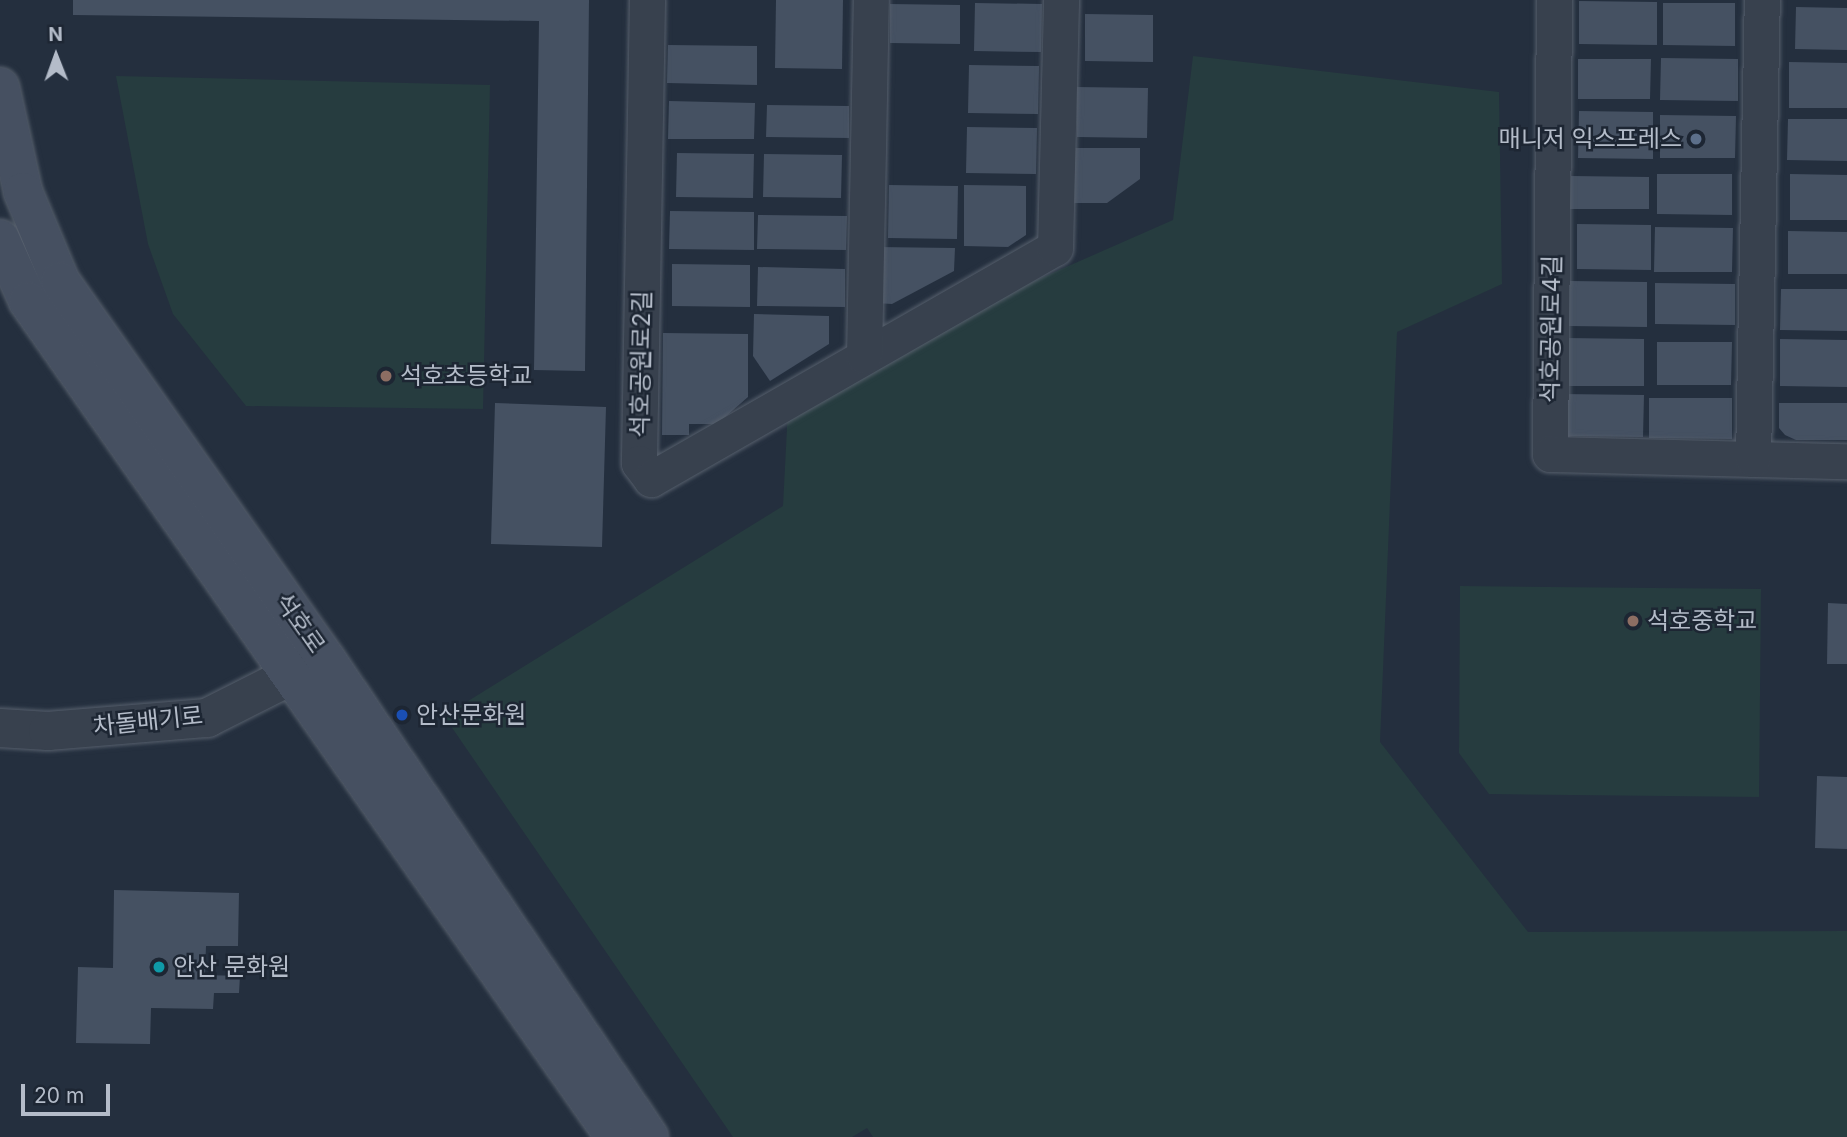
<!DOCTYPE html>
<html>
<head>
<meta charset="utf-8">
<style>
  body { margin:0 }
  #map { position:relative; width:1847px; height:1137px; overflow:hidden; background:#242f3e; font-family:Inter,"Noto Sans KR",sans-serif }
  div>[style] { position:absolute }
  .green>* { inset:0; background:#263c3f }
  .building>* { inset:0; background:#455162 }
  .roads { filter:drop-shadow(0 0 2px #565f6c) drop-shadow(0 0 2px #565f6c) }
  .minor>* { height:35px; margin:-17.5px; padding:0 17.5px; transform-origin:17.5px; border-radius:17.5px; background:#38414e }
  .tertiary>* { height:38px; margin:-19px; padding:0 19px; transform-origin:19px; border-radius:19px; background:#38414e }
  .secondary>* { height:38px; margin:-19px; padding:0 19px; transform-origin:19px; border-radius:19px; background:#465061 }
  .dots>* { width:19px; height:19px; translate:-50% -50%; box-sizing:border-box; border:4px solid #1d2633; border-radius:50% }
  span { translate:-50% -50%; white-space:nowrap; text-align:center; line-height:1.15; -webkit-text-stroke:5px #1d2633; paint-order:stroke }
  .poi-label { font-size:24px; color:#b4bcc9 }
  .right { translate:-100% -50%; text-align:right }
  .left { translate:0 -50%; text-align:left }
  .street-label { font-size:24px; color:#b4bcc9 }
  .north { position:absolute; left:21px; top:21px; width:70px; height:70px; -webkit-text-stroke:5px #1d2633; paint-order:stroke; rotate:359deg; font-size:19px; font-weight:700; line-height:28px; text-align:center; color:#b4bcc9 }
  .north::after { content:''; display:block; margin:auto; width:24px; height:32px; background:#b4bcc9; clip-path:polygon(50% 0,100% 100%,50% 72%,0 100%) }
  .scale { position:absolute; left:21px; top:1084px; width:89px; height:32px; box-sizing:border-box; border:4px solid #b4bcc9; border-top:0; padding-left:9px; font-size:21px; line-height:24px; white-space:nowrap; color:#b4bcc9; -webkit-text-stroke:5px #1d2633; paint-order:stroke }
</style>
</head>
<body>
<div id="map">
  <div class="green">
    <div style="clip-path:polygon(1193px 56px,1499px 92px,1502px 284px,1397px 332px,1380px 742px,1528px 932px,1847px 931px,1847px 1137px,873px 1137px,867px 1128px,852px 1137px,733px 1137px,444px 716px,783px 506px,789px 389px,1173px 220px)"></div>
    <div style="clip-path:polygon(116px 76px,490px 85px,483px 409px,246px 406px,173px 314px,148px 244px)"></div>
    <div style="clip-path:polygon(1460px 586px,1761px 589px,1759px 797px,1489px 794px,1459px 753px)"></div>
  </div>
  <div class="building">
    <div style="clip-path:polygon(73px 0,589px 0,585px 371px,534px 370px,539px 21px,73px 15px)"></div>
    <div style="clip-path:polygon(776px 0,843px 0,842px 69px,775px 68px)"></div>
    <div style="clip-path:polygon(1579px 1px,1657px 2px,1657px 45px,1579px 44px)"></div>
    <div style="clip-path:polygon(975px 3px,1042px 4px,1041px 52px,974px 51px)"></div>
    <div style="clip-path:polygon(1663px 3px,1735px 3px,1735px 46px,1663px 45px)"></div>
    <div style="clip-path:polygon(890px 4px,960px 5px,960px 44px,890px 43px)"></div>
    <div style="clip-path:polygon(1796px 7px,1847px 8px,1847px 50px,1795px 49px)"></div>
    <div style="clip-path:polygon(1085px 14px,1153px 15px,1153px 62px,1085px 61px)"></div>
    <div style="clip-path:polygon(668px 45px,757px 46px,757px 85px,667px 83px)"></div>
    <div style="clip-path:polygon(1661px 58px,1738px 59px,1738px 101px,1660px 100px)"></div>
    <div style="clip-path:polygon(1578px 59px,1651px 59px,1650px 99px,1578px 99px)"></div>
    <div style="clip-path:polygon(1789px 62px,1847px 63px,1847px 108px,1789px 108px)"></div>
    <div style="clip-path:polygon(969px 65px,1039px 66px,1038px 114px,968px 113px)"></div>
    <div style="clip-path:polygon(1077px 87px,1148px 88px,1147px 138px,1077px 137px)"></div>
    <div style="clip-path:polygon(669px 101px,755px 103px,754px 139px,668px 139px)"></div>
    <div style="clip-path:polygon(767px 105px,849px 106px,849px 138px,766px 137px)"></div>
    <div style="clip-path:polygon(1579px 111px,1653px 112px,1653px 159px,1578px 158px)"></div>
    <div style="clip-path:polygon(1660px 115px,1736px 116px,1735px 158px,1660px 158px)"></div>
    <div style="clip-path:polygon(1788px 119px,1847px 119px,1847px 161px,1787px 160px)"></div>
    <div style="clip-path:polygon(967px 127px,1037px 128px,1036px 174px,966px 173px)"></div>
    <div style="clip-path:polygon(1073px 148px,1140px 148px,1140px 179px,1107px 203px,1072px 203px)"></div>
    <div style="clip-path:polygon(677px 153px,754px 154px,753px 198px,676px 197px)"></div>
    <div style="clip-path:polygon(764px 154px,842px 155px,841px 198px,763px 197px)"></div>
    <div style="clip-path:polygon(1657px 174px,1732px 174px,1732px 215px,1657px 214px)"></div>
    <div style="clip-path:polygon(1790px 174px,1847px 175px,1847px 220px,1790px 220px)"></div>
    <div style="clip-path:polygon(1571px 176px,1649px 177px,1649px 209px,1570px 209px)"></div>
    <div style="clip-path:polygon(889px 185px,958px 186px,957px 239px,888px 238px)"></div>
    <div style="clip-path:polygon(964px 185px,1026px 186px,1026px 235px,1008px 247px,964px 246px)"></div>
    <div style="clip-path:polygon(670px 211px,754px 212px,754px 250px,669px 249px)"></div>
    <div style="clip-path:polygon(758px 215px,847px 216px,846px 250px,757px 249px)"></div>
    <div style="clip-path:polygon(1577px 224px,1651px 225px,1651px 270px,1577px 269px)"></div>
    <div style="clip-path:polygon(1655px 227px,1733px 228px,1732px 272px,1654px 272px)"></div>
    <div style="clip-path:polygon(1788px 231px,1847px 232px,1847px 274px,1788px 274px)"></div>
    <div style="clip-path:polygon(877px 247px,955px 248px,954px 271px,892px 304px,876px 303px)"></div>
    <div style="clip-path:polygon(672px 264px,750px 265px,750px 307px,672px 306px)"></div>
    <div style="clip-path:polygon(758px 267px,845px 269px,845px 307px,757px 306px)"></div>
    <div style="clip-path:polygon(1570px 281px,1647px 282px,1647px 327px,1569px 326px)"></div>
    <div style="clip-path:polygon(1655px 283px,1735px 284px,1735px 325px,1655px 324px)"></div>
    <div style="clip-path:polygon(1781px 289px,1847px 289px,1847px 331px,1780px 330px)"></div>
    <div style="clip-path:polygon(754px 314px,829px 316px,829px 344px,770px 381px,753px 356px)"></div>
    <div style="clip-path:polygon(663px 333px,748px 334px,748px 397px,717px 424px,689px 424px,689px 435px,662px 435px)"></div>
    <div style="clip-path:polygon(1566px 338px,1644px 339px,1644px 386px,1565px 386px)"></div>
    <div style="clip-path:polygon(1780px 339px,1847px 340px,1847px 387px,1780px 386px)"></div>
    <div style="clip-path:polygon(1657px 342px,1732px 342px,1731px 385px,1657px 385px)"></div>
    <div style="clip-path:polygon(1562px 394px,1644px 395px,1643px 437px,1562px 436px)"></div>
    <div style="clip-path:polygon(1649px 398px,1732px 398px,1732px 439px,1649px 438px)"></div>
    <div style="clip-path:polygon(495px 403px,606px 407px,602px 547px,491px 544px)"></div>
    <div style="clip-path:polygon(1779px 403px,1847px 403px,1847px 440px,1796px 440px,1785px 435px,1779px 428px)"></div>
    <div style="clip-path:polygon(1828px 603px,1847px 604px,1847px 664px,1827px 664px)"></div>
    <div style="clip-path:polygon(1817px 776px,1847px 777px,1847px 849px,1815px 848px)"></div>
    <div style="clip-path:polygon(114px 890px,239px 893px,238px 946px,206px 946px,205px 975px,240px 976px,239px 993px,214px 993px,213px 1009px,151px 1008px,150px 1044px,76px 1043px,78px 967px,113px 968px)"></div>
  </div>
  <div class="roads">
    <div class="minor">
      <div style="left:647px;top:0;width:463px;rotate:91deg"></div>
      <div style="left:639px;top:463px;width:20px;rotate:53deg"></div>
      <div style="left:651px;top:479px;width:465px;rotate:-29.8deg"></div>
      <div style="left:1055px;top:248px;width:248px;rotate:-88.6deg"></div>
      <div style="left:1554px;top:0;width:454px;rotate:90.5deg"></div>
      <div style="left:1550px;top:454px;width:297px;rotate:1.4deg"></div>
      <div style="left:864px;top:356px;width:356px;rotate:-88.9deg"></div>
      <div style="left:1753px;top:459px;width:459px;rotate:-88.9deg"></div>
    </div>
    <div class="tertiary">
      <div style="left:0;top:728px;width:48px;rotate:3.6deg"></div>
      <div style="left:48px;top:731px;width:160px;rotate:-4.7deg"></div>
      <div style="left:207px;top:718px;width:127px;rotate:-26.8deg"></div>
    </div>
    <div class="secondary">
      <div style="left:0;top:87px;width:107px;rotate:77.6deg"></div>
      <div style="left:23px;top:192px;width:96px;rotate:67.4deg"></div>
      <div style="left:60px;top:281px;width:461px;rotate:54.9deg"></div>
      <div style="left:325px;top:658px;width:578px;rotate:55.93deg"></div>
      <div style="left:0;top:239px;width:68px;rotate:65.7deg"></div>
      <div style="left:28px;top:301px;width:1022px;rotate:54.93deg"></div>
    </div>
  </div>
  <div class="dots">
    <div style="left:1696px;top:139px;background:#5c6f8a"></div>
    <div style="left:386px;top:376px;background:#8d6e63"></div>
    <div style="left:1633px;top:621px;background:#8d6e63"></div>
    <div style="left:402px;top:715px;background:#1a4fb4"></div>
    <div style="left:159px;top:967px;background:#0f9aa8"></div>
  </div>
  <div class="poi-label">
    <span class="right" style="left:1682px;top:139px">매니저 익스프레스</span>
    <span class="left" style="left:400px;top:376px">석호초등학교</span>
    <span class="left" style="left:1647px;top:621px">석호중학교</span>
    <span class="left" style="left:416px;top:715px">안산문화원</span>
    <span class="left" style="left:173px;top:967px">안산 문화원</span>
  </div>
  <div class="street-label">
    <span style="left:1551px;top:329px;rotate:-89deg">석호공원로4길</span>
    <span style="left:641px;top:364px;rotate:-89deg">석호공원로2길</span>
    <span style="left:300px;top:623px;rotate:55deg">석호로</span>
    <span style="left:148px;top:721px;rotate:-6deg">차돌배기로</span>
  </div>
  <div class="north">N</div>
  <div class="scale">20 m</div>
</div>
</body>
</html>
